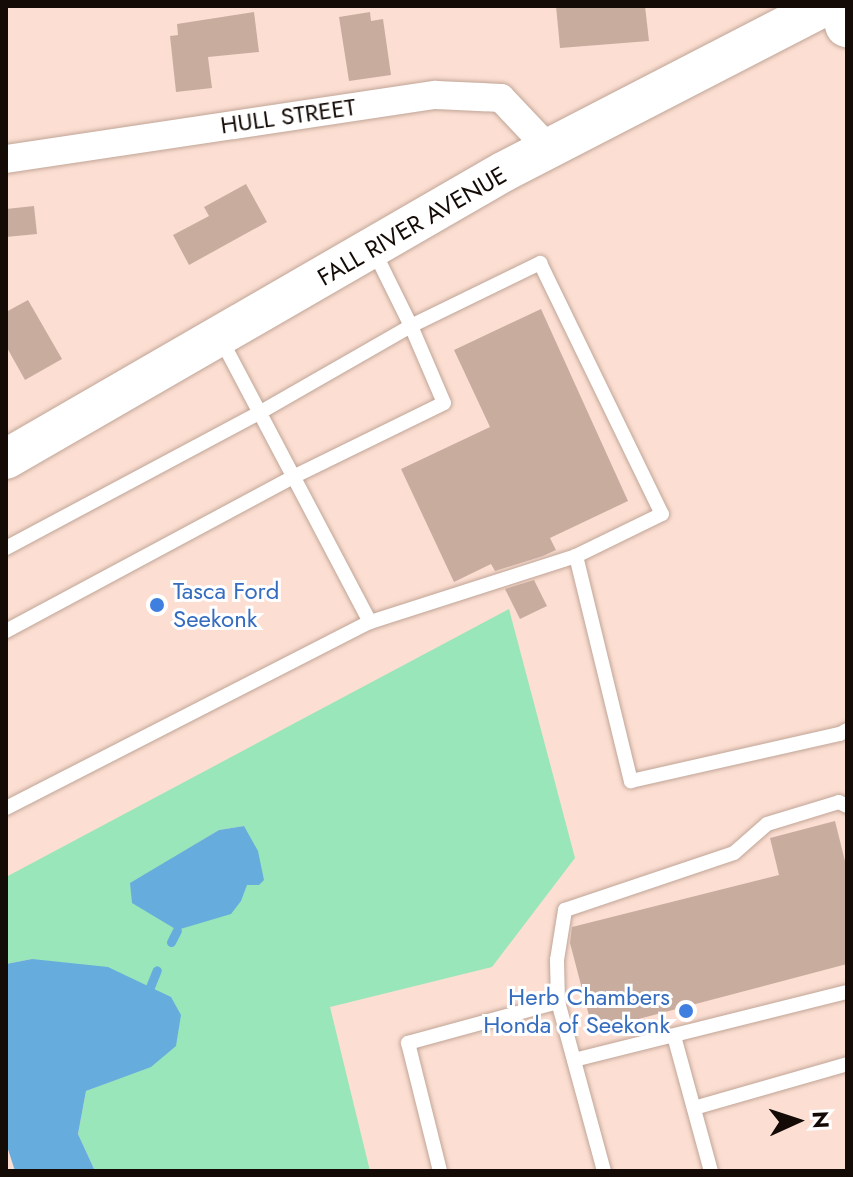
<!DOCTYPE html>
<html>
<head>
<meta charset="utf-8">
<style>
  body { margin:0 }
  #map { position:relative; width:853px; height:1177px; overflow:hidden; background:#fcdfd2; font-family:Jost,sans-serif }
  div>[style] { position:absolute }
  .green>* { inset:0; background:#98e6b9 }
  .water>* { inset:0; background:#66addd }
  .stream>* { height:9px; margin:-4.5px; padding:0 4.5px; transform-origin:4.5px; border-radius:4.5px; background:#66addd }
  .building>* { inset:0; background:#c8ad9f }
  .roads { filter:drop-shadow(0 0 2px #c0a597) drop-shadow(0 0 2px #c0a597) }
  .lane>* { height:14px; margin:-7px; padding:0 7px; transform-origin:7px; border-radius:7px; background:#fff }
  .street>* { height:28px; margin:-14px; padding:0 14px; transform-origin:14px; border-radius:14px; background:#fff }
  .secondary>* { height:40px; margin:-20px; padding:0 20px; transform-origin:20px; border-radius:20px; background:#fff }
  .highway>* { height:44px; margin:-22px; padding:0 22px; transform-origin:22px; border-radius:22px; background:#fff }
  .dots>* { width:22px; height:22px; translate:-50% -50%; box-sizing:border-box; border:4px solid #fff; border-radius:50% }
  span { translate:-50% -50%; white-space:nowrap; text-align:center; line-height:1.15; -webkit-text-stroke:6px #fff; paint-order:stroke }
  .street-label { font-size:24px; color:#140b07 }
  .shop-label { font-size:24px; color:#366cbe }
  .left { translate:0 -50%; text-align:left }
  .right { translate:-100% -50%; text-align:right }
  .frame { position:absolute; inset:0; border:8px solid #140b07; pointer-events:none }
  .north { position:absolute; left:757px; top:1081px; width:80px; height:80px; -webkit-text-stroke:6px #fff; paint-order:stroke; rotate:87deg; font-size:22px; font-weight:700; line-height:32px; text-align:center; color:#140b07 }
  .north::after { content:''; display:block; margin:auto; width:28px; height:36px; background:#140b07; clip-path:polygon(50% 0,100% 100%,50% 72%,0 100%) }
</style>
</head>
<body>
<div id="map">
  <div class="green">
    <div style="clip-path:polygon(evenodd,509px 609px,575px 858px,492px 967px,330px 1007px,370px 1171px,95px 1171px,78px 1134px,86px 1091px,151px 1066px,32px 959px,6px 964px,6px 877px,509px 609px,244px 826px,258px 885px,130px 884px,219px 830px,244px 826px)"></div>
  </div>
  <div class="water">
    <div style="clip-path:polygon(244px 826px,258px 851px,264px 880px,259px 885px,247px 885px,241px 901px,231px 914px,177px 930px,132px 903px,130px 883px,219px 830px)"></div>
    <div style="clip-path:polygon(32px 959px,108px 967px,171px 997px,181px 1015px,176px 1046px,151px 1067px,86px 1091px,78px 1134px,95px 1171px,15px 1171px,6px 1143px,6px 964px)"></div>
  </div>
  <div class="stream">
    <div style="left:171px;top:942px;width:13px;rotate:-63deg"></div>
    <div style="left:150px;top:987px;width:18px;rotate:-68deg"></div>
  </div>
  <div class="building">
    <div style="clip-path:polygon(556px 6px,645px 6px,649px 41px,560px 48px)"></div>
    <div style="clip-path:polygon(254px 12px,259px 52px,208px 57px,212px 88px,176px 92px,170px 36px,178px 35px,177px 24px)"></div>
    <div style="clip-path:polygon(370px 12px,371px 21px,383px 19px,391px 75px,349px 81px,339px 17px)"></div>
    <div style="clip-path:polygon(246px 184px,267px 222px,189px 265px,173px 235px,209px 216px,204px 207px)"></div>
    <div style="clip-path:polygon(34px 206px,37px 234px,6px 237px,6px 209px)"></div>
    <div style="clip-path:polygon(28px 300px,62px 359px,25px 380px,6px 346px,6px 312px)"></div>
    <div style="clip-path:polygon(541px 309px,628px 501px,550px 538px,556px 550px,543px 556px,495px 571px,491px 564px,454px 582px,401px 469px,490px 427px,454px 350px)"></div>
    <div style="clip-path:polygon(534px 580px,547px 606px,520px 619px,505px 589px)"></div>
    <div style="clip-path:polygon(835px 821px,847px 869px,847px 964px,593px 1031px,570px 943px,572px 927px,779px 875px,770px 838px)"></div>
  </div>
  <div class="roads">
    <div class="lane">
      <div style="left:6px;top:548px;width:287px;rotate:-28.1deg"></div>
      <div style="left:259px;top:413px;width:175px;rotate:-29.8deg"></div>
      <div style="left:411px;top:326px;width:86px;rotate:-116.3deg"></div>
      <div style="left:576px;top:556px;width:232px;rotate:76.3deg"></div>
      <div style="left:631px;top:781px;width:214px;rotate:-12.7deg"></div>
      <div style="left:840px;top:734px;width:8px;rotate:-30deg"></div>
      <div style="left:6px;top:631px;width:326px;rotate:-28.2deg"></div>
      <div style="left:293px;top:477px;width:168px;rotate:-26.1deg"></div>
      <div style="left:444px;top:403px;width:84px;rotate:-113.2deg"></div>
      <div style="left:411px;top:326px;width:144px;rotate:-26deg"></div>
      <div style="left:540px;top:263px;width:279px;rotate:64.1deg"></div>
      <div style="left:662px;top:514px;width:96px;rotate:154deg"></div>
      <div style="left:576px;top:556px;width:216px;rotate:162.2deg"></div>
      <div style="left:6px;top:808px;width:409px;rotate:-27.1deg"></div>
      <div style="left:370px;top:622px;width:321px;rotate:-117.8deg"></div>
      <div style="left:674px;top:1036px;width:140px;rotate:74.7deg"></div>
      <div style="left:574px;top:1060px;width:281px;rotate:-14deg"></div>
      <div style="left:694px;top:1108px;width:159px;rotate:-16deg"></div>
      <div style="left:440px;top:1171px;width:132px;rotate:-104deg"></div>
      <div style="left:408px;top:1043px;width:156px;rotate:-15.3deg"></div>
      <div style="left:604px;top:1171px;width:175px;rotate:-105.2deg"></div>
      <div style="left:558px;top:1002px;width:42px;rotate:-91.4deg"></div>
      <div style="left:557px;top:960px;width:51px;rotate:-80.9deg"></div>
      <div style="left:565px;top:910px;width:178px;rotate:-18.6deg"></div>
      <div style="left:734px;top:853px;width:44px;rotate:-41.3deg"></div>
      <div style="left:767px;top:824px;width:75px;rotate:-17deg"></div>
      <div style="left:839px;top:802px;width:9px;rotate:27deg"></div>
    </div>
    <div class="street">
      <div style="left:6px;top:159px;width:435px;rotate:-8.5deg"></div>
      <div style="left:436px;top:95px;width:65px;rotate:2.6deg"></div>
      <div style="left:501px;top:98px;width:70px;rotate:46.7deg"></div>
    </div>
    <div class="secondary">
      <div style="left:6px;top:459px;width:574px;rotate:-30deg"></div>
      <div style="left:503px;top:172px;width:362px;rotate:-27.3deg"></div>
    </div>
    <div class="highway">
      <div style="left:842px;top:6px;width:20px;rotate:75deg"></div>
    </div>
  </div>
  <div class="dots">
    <div style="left:157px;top:605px;background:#3f7fe0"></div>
    <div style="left:686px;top:1011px;background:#3f7fe0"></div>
  </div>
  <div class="street-label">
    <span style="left:288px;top:116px;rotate:-8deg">HULL STREET</span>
    <span style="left:412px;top:226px;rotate:-30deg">FALL RIVER AVENUE</span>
  </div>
  <div class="shop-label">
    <span class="left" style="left:173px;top:605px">Tasca Ford<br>Seekonk</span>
    <span class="right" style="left:670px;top:1011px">Herb Chambers<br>Honda of Seekonk</span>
  </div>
  <div class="frame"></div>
  <div class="north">N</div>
</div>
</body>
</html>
